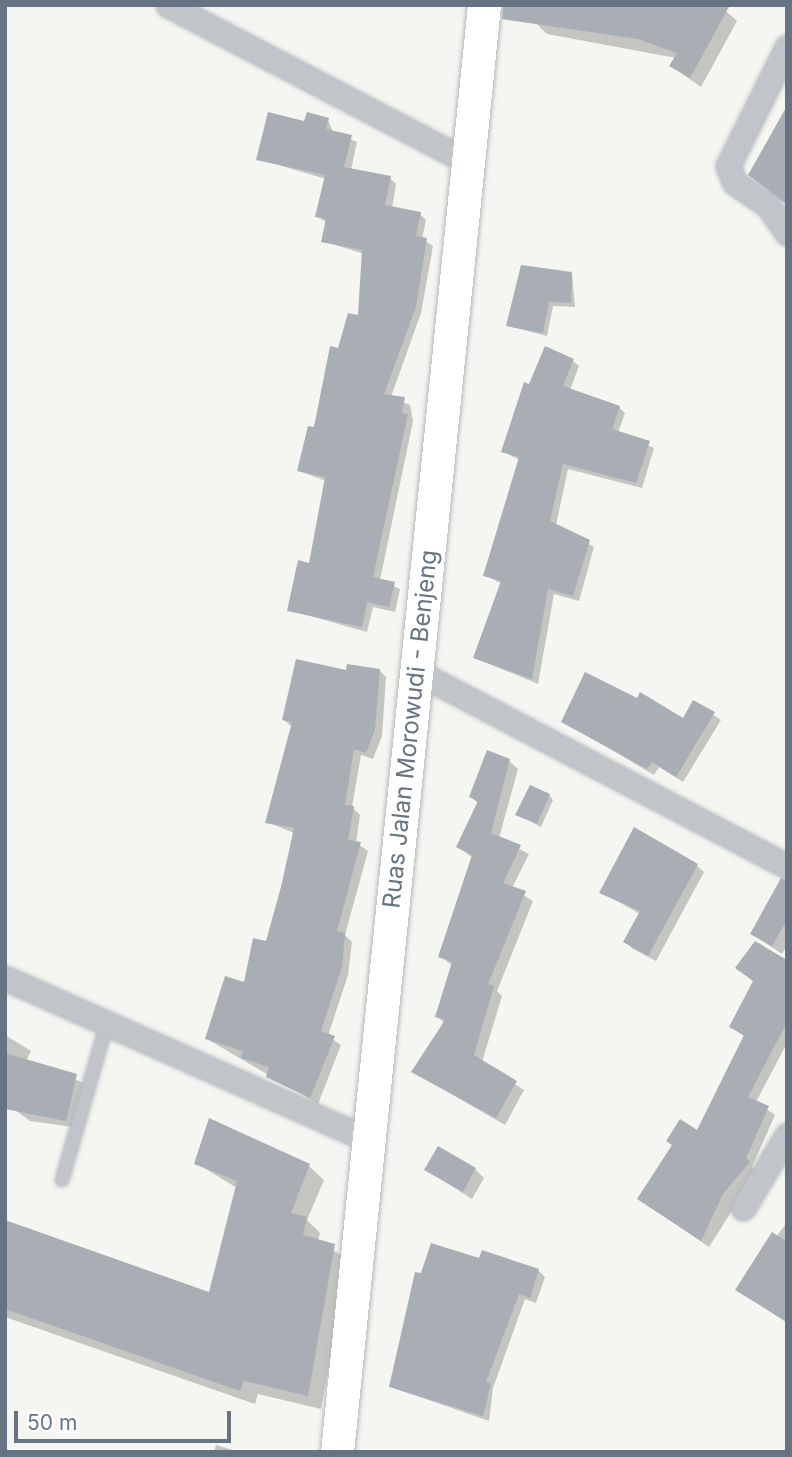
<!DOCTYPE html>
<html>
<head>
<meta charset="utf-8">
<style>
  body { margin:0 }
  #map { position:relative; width:792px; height:1457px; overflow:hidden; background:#f5f6f2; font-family:Inter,sans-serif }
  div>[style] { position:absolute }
  .shadow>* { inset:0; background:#0003 }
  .building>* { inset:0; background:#a8aeb4 }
  .roads { filter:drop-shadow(0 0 2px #b4b8bc) drop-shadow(0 0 2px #b4b8bc) }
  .service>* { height:12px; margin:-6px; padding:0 6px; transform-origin:6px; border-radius:6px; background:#c1c4c8 }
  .minor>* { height:23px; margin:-11.5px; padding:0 11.5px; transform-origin:11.5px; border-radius:11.5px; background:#c1c4c8 }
  .secondary>* { height:33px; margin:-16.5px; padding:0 16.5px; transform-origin:16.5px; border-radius:16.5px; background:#fff }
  span { translate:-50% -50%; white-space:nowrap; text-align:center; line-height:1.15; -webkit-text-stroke:7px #fff; paint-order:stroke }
  .street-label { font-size:24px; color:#667382 }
  .frame { position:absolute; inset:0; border:7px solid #667382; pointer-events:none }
  .scale { position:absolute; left:14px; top:1411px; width:217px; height:32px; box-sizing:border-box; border:4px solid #667382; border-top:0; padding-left:9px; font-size:21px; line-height:24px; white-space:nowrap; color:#667382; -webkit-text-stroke:5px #fff; paint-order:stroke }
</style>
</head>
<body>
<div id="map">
  <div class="shadow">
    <div style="clip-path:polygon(719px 5px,737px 21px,701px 87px,671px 66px,676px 58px,547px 34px,537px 24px)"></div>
    <div style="clip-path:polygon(328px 120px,333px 132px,357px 142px,351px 170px,390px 178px,396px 184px,392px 208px,420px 214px,426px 220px,422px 239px,433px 246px,421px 313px,391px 397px,410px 405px,413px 421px,380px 580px,400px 589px,395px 612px,373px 607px,367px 632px,289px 610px,310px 565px,326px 481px,299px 471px,339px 350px,359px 318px,364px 254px,323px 241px,327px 223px,317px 216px,326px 179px,258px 159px,305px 123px)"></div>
    <div style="clip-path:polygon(572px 274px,575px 307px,553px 306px,547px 336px,508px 326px)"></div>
    <div style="clip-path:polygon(573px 361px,579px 366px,570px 390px,619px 407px,625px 413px,618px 433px,654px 448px,642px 488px,568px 469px,556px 525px,594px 547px,579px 601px,554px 594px,538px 684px,475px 658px,502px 584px,485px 575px,520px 460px,503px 452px,530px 386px)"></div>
    <div style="clip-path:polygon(379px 670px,386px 677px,382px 736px,373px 759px,361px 755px,352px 807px,360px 815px,356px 843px,368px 851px,345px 935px,352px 942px,348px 975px,328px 1036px,341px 1045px,318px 1104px,207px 1039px,268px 943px,294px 833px,267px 822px,292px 727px,284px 720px,348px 672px)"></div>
    <div style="clip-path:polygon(694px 702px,721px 720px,683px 782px,659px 767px,654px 775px,563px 721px,683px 720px)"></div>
    <div style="clip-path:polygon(509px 761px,518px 769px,499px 838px,529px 854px,512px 888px,533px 901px,497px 991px,502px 996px,482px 1062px,524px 1090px,505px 1125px,413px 1072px,445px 1024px,437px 1016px,453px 966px,440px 956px,473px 858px,458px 847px,479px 804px,471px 797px)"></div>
    <div style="clip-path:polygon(549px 795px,553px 800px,541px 827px,517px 814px)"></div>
    <div style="clip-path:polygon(696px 865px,704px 872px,656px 961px,633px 949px,625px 942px,640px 914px,601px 892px)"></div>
    <div style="clip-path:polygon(787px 903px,787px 945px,782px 954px,752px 934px)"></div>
    <div style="clip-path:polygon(787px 962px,787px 1043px,756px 1102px,775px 1115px,752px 1167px,757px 1171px,709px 1247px,639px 1199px,698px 1133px,745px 1037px,731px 1027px,754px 982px,737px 968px)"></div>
    <div style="clip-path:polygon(5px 1035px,31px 1051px,26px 1061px,84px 1083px,73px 1127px,30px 1121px,5px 1103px)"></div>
    <div style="clip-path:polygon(210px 1121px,309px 1166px,324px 1180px,307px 1220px,320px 1233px,318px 1241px,349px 1260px,321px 1409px,258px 1394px,255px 1404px,5px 1317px,5px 1222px,210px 1294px,237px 1188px,196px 1163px)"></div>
    <div style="clip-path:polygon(475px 1169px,484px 1178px,472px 1199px,426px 1170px)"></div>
    <div style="clip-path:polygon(787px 1222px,787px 1323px,738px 1290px)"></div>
    <div style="clip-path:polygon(538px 1270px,545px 1277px,536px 1303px,525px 1299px,493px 1388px,489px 1421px,391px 1387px)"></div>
    <div style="clip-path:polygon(216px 1445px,239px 1452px,214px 1452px)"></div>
  </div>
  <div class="building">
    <div style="clip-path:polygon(503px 5px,730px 5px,690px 78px,669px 66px,677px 53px,638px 39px,502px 19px)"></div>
    <div style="clip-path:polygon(787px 106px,787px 205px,748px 175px)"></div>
    <div style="clip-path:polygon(268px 112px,304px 121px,307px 112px,329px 118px,326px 129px,352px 135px,344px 167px,391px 176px,385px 205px,421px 212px,416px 236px,427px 238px,416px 307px,384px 394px,405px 397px,402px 413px,408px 414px,373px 577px,395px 582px,389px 607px,367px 602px,362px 627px,287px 611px,298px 560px,309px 563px,325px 477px,297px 471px,308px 426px,314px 427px,330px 346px,338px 348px,348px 313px,358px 315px,362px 250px,321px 242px,326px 219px,315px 217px,325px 175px,256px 160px)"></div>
    <div style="clip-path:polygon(521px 265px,572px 272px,571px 303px,549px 302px,543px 333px,506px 326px)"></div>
    <div style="clip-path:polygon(545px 346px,574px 359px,563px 386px,620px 406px,612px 429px,650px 441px,636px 483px,563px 464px,550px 521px,590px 540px,573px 596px,548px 589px,532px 679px,473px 658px,501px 581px,483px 576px,519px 457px,501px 452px,524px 382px,529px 384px)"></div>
    <div style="clip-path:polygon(296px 659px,346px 670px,347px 664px,380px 669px,375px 729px,366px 753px,354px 749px,345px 805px,354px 806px,348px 840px,361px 842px,337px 931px,345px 933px,342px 967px,321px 1031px,335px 1036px,310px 1098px,266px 1077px,269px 1067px,241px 1058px,243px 1051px,205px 1039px,225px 976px,244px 982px,253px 938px,266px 941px,281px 887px,294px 828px,265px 823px,292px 722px,282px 720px)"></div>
    <div style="clip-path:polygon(585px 672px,637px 698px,640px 692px,683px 718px,693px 700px,715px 712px,676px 777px,652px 762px,647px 769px,561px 722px)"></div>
    <div style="clip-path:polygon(487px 750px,510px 759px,491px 833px,521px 845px,503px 883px,526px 891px,488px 984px,494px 986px,474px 1055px,517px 1081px,496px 1118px,411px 1072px,445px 1020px,435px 1017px,452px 962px,438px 957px,472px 855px,456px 847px,478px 801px,469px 797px)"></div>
    <div style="clip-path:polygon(530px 785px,550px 794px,537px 824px,515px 815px)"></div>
    <div style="clip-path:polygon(634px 827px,698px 864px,648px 956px,623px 942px,640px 911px,599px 893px)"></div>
    <div style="clip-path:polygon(781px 878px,787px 880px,787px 920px,772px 946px,750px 934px)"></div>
    <div style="clip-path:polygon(755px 941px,787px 960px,787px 1022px,748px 1097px,769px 1106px,746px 1158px,750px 1162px,723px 1194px,701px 1241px,637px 1199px,672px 1145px,666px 1141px,680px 1119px,697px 1130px,744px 1035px,729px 1027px,753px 981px,735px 968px)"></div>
    <div style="clip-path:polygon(5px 1053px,77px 1074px,66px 1121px,5px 1109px)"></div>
    <div style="clip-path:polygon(209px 1118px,310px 1164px,291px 1213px,307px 1217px,303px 1235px,335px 1244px,308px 1396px,244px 1381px,240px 1391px,5px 1309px,5px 1220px,209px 1292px,237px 1181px,194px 1164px)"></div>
    <div style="clip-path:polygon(438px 1146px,476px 1168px,463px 1192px,424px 1170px)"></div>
    <div style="clip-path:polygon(772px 1232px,787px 1242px,787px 1322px,735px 1290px)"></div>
    <div style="clip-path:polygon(431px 1243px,479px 1258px,482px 1250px,539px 1269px,530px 1298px,519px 1294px,486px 1382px,491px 1384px,483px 1416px,389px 1387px,415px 1272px,421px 1273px)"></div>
  </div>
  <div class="roads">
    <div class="service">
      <div style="left:62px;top:1180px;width:163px;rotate:-74deg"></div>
    </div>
    <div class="minor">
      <div style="left:168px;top:5px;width:337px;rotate:27.6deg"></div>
      <div style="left:787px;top:47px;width:133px;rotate:116.4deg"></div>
      <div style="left:728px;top:166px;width:18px;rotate:68deg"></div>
      <div style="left:735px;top:183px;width:40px;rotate:34deg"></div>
      <div style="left:768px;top:205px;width:34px;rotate:56deg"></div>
      <div style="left:417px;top:672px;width:418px;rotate:27.7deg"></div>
      <div style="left:5px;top:978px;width:396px;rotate:24deg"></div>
      <div style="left:743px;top:1208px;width:85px;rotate:-58.9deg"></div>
    </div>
    <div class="secondary">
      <div style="left:337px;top:1452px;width:1454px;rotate:-84.2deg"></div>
    </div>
  </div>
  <div class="street-label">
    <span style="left:410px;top:729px;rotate:-84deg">Ruas Jalan Morowudi - Benjeng</span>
  </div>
  <div class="frame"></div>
  <div class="scale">50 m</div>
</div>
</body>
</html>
